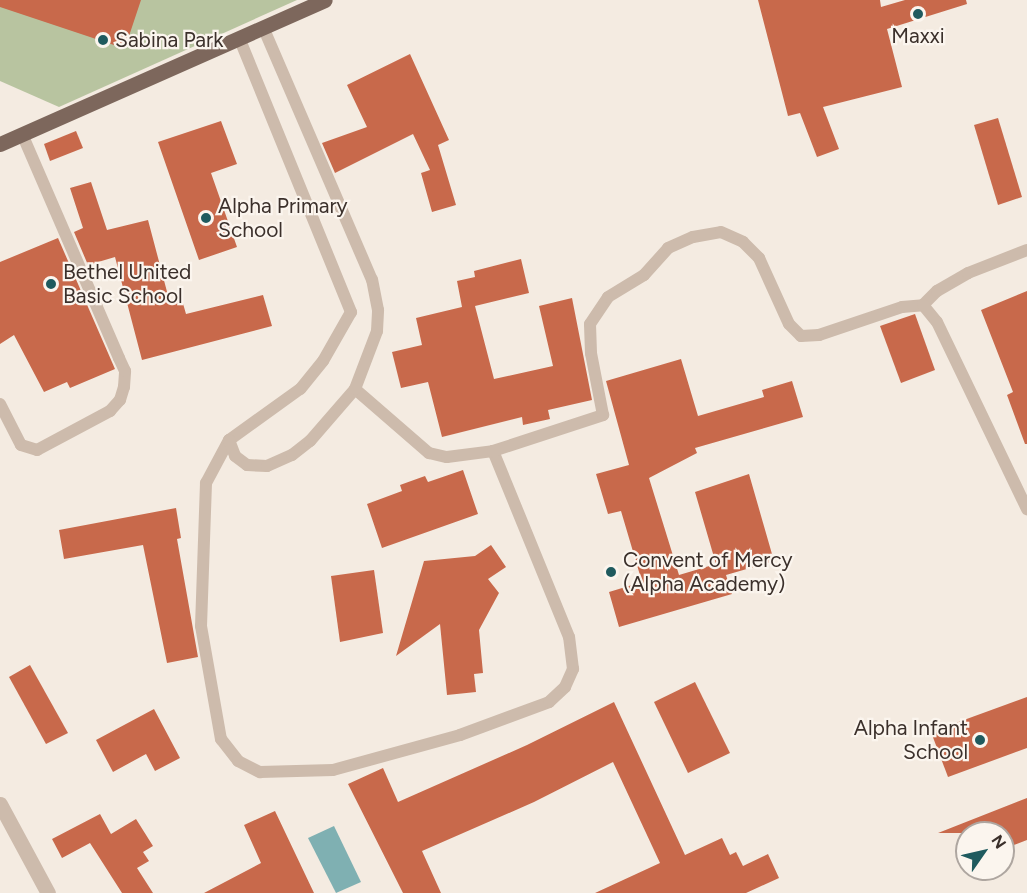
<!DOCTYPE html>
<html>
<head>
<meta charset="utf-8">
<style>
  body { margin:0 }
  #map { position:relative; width:1027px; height:893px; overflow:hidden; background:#f4ebe1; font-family:Figtree,sans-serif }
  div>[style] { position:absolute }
  .green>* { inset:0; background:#b8c4a0 }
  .water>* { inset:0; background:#7fb0b2 }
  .building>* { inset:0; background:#c8694b }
  .service>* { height:12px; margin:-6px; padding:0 6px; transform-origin:6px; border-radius:6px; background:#cdbbac }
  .minor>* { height:15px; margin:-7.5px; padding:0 7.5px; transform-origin:7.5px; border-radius:7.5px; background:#cdbbac }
  .primary>* { height:15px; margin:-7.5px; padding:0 7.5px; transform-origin:7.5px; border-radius:7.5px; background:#7d675c }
  .dots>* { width:16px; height:16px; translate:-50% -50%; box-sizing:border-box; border:3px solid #fbf5ee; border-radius:50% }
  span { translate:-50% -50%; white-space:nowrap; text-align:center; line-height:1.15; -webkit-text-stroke:4.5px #fbf5ee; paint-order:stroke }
  .poi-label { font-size:21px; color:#3b302b }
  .left { translate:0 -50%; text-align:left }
  .right { translate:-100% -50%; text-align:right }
  .north { position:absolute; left:955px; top:821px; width:60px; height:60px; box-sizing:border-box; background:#fbf5ee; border:2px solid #aea6a0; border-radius:50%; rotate:56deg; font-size:16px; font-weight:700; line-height:24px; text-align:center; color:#3b302b }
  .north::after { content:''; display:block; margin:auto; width:21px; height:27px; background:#1f5a5e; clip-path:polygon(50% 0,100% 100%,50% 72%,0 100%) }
</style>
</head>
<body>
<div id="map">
  <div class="green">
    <div style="clip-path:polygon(0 0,297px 0,59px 107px,0 81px)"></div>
  </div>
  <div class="water">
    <div style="clip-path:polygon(334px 826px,361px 882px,336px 893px,308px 838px)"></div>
  </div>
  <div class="building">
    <div style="clip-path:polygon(0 0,141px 0,127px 42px,114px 45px,0 7px)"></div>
    <div style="clip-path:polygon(758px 0,880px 0,881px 7px,905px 0,966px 0,967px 4px,887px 29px,902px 87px,823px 107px,839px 149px,817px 157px,800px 113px,788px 116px)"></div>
    <div style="clip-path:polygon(410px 54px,449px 140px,438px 145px,456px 205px,432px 212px,421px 173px,430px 170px,413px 134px,335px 173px,322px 143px,367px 127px,347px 85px)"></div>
    <div style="clip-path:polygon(998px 118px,1022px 197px,998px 205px,974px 125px)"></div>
    <div style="clip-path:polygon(221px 121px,237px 164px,211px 173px,237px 247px,199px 260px,158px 142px)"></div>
    <div style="clip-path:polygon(76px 131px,83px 148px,50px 161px,44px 144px)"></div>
    <div style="clip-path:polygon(91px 182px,107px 230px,148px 220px,170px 303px,182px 300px,186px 314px,263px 295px,272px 326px,142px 360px,115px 257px,88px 265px,74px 232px,83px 228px,70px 188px)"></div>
    <div style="clip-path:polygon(58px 238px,115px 369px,70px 388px,67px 382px,44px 392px,14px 335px,0 344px,0 262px)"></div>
    <div style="clip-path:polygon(521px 259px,529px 293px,475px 306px,494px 379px,553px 366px,539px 306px,572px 298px,592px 400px,548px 410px,550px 419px,523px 425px,522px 417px,442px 437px,428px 382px,401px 388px,392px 352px,422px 345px,416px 318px,462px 307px,457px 281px,475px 277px,474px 271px)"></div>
    <div style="clip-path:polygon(1027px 291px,1027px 444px,1025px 444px,1007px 395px,1013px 392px,981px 310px)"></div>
    <div style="clip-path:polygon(915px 314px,935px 370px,901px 383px,880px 326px)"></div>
    <div style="clip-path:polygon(681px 359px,698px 416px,764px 397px,762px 390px,792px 381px,803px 417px,695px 448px,697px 453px,649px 478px,679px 575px,716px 564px,695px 492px,749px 474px,774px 561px,726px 575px,732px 594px,619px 627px,609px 592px,642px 582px,621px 511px,608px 514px,596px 474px,629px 465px,606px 381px)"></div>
    <div style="clip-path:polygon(463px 470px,478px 514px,382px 548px,367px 504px,402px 491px,400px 485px,425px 476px,428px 482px)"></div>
    <div style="clip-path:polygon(176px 508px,181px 538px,177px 539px,198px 657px,167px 663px,143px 545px,64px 559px,59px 530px)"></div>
    <div style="clip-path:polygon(491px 545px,506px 567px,488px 579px,499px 593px,479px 630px,483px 673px,474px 674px,476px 692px,447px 695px,440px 624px,396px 656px,424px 561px,475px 556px)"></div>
    <div style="clip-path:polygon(374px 570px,383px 633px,340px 642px,331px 576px)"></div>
    <div style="clip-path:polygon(30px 665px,68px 733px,46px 744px,9px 677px)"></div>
    <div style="clip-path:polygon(695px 682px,730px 753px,688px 773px,654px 702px)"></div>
    <div style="clip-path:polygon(1027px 697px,1027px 748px,948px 777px,931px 732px)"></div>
    <div style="clip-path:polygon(614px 702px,685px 855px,722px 838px,730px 855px,736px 852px,743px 866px,768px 854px,779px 878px,746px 893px,595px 893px,660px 863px,613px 762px,534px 802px,422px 851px,441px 893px,403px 893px,348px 784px,383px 768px,398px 802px,527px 745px)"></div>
    <div style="clip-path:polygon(154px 709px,180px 758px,155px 771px,146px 754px,113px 772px,96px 740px)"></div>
    <div style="clip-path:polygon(1027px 798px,1027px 840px,1003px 849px,1003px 833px,938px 833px)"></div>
    <div style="clip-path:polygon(275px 811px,314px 893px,204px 893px,261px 863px,244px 825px)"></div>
    <div style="clip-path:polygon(100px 814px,111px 834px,136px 819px,153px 846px,143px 852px,149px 861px,137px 868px,153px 893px,122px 893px,90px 843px,62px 858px,52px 839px)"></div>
  </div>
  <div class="service">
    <div style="left:240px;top:40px;width:294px;rotate:67.8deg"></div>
    <div style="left:351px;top:312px;width:56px;rotate:119.7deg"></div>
    <div style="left:323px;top:361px;width:36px;rotate:129deg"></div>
    <div style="left:300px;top:389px;width:87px;rotate:144.3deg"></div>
    <div style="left:229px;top:440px;width:49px;rotate:118.1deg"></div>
    <div style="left:206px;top:483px;width:143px;rotate:92deg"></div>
    <div style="left:201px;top:626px;width:115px;rotate:80deg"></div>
    <div style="left:221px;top:739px;width:28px;rotate:52deg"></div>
    <div style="left:238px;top:761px;width:25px;rotate:27deg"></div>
    <div style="left:260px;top:772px;width:73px;rotate:-1.6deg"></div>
    <div style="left:333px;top:770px;width:132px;rotate:-15.4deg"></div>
    <div style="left:460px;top:735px;width:95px;rotate:-20.3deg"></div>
    <div style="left:549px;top:702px;width:22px;rotate:-43deg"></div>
    <div style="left:565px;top:687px;width:20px;rotate:-66deg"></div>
    <div style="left:573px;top:669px;width:32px;rotate:-97deg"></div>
    <div style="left:569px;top:637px;width:201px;rotate:-112.2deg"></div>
    <div style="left:923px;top:305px;width:20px;rotate:-45deg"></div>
    <div style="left:937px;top:291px;width:36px;rotate:-30deg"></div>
    <div style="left:968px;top:273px;width:63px;rotate:-21.3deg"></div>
    <div style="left:355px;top:389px;width:98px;rotate:40.9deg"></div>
    <div style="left:429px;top:453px;width:18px;rotate:13deg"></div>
    <div style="left:447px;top:457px;width:46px;rotate:-7.4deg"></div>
    <div style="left:493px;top:451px;width:116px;rotate:-18.1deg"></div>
    <div style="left:603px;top:415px;width:63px;rotate:-101deg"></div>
    <div style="left:591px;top:353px;width:29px;rotate:-92deg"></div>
    <div style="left:590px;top:324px;width:32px;rotate:-56deg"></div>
    <div style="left:608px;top:297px;width:42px;rotate:-31.4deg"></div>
    <div style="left:644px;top:275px;width:36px;rotate:-48deg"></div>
    <div style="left:668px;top:248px;width:27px;rotate:-24deg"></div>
    <div style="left:693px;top:237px;width:28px;rotate:-10deg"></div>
    <div style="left:721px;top:232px;width:24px;rotate:24deg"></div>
    <div style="left:743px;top:242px;width:23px;rotate:45deg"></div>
    <div style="left:759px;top:258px;width:72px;rotate:65.6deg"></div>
    <div style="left:789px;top:324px;width:17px;rotate:45deg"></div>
    <div style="left:801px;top:336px;width:18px;rotate:-3deg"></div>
    <div style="left:819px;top:335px;width:88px;rotate:-18.6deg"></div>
    <div style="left:902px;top:307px;width:21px;rotate:-5deg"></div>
    <div style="left:923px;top:305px;width:22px;rotate:51deg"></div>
    <div style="left:937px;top:322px;width:208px;rotate:64.3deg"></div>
    <div style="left:0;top:404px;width:46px;rotate:62.9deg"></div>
    <div style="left:21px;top:445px;width:17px;rotate:17deg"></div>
    <div style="left:37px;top:450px;width:83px;rotate:-28.1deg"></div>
    <div style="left:110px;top:411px;width:15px;rotate:-48deg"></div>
    <div style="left:120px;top:400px;width:14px;rotate:-73deg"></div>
    <div style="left:124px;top:387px;width:16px;rotate:-86deg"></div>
    <div style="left:125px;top:371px;width:14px;rotate:-115deg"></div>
    <div style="left:119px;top:358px;width:244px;rotate:-113.4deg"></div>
    <div style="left:229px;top:440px;width:17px;rotate:69deg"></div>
    <div style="left:235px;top:456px;width:15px;rotate:37deg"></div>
    <div style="left:247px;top:465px;width:20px;rotate:3deg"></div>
    <div style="left:267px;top:466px;width:27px;rotate:-24deg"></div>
    <div style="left:292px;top:455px;width:23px;rotate:-38deg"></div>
    <div style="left:310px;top:441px;width:69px;rotate:-49.1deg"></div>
    <div style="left:355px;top:389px;width:62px;rotate:-69.2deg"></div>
    <div style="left:377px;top:331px;width:21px;rotate:-87deg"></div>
    <div style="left:378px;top:310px;width:31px;rotate:-101deg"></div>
    <div style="left:372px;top:280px;width:273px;rotate:-113.3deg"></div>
  </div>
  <div class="minor">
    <div style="left:0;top:804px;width:101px;rotate:61.7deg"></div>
  </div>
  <div class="primary">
    <div style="left:0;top:144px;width:355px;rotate:-23.9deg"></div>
  </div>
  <div class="dots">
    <div style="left:918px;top:14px;background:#1f5a5e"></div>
    <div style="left:103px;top:40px;background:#1f5a5e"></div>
    <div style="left:206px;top:218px;background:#1f5a5e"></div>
    <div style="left:51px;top:284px;background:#1f5a5e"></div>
    <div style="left:611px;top:572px;background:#1f5a5e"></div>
    <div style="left:980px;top:740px;background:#1f5a5e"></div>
  </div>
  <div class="poi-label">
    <span style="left:918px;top:36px">Maxxi</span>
    <span class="left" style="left:115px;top:40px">Sabina Park</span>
    <span class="left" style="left:218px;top:218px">Alpha Primary<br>School</span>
    <span class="left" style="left:63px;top:284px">Bethel United<br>Basic School</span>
    <span class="left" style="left:623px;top:572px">Convent of Mercy<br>(Alpha Academy)</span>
    <span class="right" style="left:968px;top:740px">Alpha Infant<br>School</span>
  </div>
  <div class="north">N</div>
</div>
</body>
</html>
